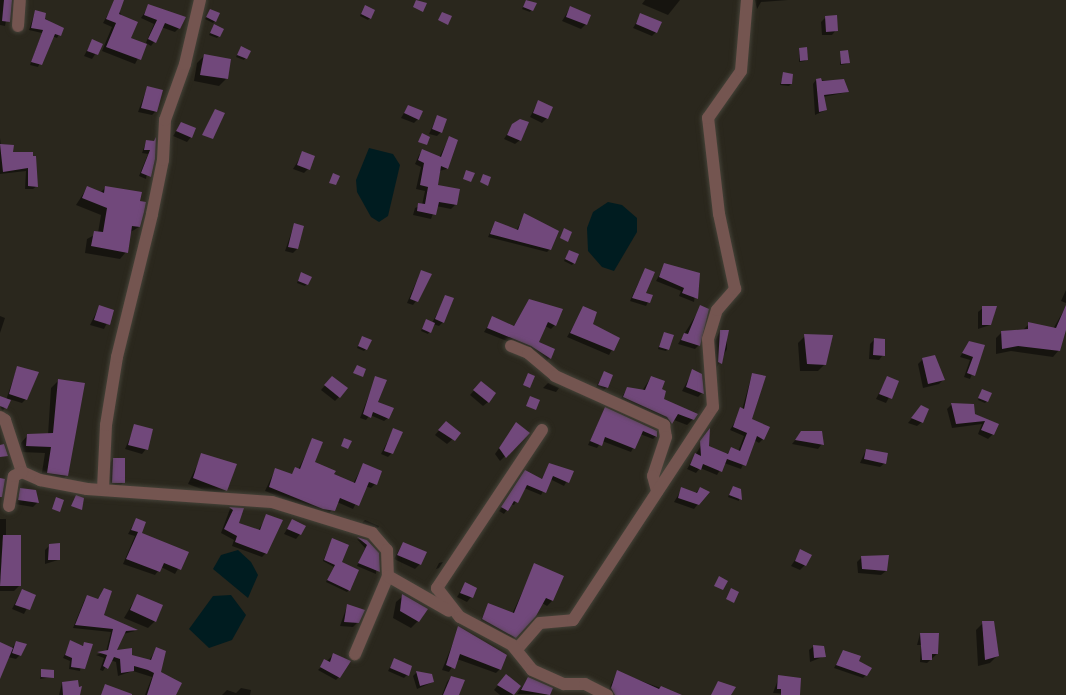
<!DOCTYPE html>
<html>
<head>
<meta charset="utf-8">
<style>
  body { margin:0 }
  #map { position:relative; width:1066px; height:695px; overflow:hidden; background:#2a271d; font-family:"Archivo Narrow",sans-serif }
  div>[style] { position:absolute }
  .water>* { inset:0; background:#001c20 }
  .shadow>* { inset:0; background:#0007 }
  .building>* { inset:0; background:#71487b }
  .roads { filter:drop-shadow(0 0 2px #454339) drop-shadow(0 0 2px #454339) }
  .minor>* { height:12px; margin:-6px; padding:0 6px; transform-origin:6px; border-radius:6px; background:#745550 }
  span { translate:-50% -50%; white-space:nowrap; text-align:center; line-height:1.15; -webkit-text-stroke:4.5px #211d13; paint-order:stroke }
</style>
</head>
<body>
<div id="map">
  <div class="water">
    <div style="clip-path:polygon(369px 148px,393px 154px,400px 165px,388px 216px,379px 222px,371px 217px,357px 192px,356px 180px)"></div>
    <div style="clip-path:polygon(608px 202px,622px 205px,637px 218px,637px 232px,614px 271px,602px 267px,588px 251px,587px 228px,593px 212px)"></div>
    <div style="clip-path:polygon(238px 550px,251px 562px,258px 575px,248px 598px,213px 569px,221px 555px)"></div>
    <div style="clip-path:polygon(231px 595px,246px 615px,232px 640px,209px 648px,189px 629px,213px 596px)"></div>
  </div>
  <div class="shadow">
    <div style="clip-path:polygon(0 0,10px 0,5px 26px,0 25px)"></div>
    <div style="clip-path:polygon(116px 0,129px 39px,145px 45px,154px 24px,141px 18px,149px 6px,179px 28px,175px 32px,161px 27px,154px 42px,151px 46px,146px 43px,135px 64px,102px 51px,112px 27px,103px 23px)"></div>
    <div style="clip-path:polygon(527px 0,535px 4px,530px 12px,522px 9px)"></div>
    <div style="clip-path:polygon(645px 0,680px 0,668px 15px,642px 4px)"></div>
    <div style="clip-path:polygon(755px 0,788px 0,761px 2px,757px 9px)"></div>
    <div style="clip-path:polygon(570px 8px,586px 24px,581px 29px,562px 21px)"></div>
    <div style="clip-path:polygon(363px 9px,370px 18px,368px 20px,360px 16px)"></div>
    <div style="clip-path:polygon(210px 11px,215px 21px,213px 23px,205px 19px)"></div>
    <div style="clip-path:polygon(35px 12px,62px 29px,57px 38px,52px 36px,38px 67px,30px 65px,42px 33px,29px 30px)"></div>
    <div style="clip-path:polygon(641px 15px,656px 32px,652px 36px,633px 28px)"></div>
    <div style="clip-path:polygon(825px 18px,836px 30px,832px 35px,822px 35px,821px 22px)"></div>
    <div style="clip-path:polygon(214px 26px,219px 36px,217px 38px,209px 35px)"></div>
    <div style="clip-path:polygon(92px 41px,101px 45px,92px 59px,84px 56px)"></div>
    <div style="clip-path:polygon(241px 48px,249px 52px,244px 60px,236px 57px)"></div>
    <div style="clip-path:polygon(799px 49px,807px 59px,805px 61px,799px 62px)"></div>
    <div style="clip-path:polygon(841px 53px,848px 63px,846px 64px,840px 65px)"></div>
    <div style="clip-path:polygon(204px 56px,226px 79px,219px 86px,194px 81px,197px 63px)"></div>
    <div style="clip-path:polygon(784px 74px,791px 84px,789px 86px,780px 85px)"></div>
    <div style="clip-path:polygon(816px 80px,843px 81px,848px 92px,823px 97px,826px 110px,815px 115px,813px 84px)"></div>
    <div style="clip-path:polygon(147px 88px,156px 111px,152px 115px,138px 112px)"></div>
    <div style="clip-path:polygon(538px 102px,547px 118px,542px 123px,530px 117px)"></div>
    <div style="clip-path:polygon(408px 106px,418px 119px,414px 123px,401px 118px)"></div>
    <div style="clip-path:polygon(437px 117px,441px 132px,437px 136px,429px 134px)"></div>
    <div style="clip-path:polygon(181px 123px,191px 137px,187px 142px,173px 136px)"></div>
    <div style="clip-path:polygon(513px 125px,520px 140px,515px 144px,504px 139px)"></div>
    <div style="clip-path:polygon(0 138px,1px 146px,12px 154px,31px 153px,37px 186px,33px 189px,25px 189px,26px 171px,0 174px)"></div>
    <div style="clip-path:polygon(449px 138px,447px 169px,439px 171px,436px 186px,455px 205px,451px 209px,436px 206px,431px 219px,413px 215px,415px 208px,422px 205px,425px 191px,416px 189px,421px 167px,415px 164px,419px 155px,423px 151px,439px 158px)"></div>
    <div style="clip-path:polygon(146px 142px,152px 143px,146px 179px,139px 176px,148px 154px,142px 153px)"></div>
    <div style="clip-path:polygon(303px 153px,308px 169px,304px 173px,293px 169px)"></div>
    <div style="clip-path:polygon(87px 188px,100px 193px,105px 188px,139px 227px,129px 233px,126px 252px,120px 259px,85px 253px,87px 239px,98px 233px,101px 215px,76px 205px)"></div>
    <div style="clip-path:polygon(525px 215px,550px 249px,547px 252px,488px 237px,495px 222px,516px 231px)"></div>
    <div style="clip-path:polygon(294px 225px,297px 249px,293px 253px,285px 251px)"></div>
    <div style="clip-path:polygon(569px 252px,574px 263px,572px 265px,564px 261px)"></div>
    <div style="clip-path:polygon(665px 265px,698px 274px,694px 302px,679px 296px,681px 291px,656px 281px)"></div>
    <div style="clip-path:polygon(645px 269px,644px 294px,651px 296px,646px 306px,630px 301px)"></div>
    <div style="clip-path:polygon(421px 271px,416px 301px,413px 305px,407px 303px)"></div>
    <div style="clip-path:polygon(300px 276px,310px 278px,305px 286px,297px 283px)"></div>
    <div style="clip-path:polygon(1066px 290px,1066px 303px,1061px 301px)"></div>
    <div style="clip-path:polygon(446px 297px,443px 322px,439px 326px,433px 324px,428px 334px,421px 331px,425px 323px,432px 323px)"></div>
    <div style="clip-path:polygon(530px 300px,555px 325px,551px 329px,545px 326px,538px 343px,549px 358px,546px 362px,527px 349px,484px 332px,493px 318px,513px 327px)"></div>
    <div style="clip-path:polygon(99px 307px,113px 311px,104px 329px,90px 325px)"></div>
    <div style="clip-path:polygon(701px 307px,699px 345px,695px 349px,678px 344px)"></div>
    <div style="clip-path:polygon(584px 308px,591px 325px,618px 339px,609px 355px,567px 337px)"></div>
    <div style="clip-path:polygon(983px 308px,990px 325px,978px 329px,978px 312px)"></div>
    <div style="clip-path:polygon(1064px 310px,1066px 328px,1059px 350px,1053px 357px,1011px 351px,996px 354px,996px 338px,1002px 332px,1023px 330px,1029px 324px,1053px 329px)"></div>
    <div style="clip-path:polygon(0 316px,5px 318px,0 333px)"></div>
    <div style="clip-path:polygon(720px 331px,727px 331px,727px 349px,717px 367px,713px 345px)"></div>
    <div style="clip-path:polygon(664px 334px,668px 349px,666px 351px,658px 349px)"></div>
    <div style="clip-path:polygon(805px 336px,825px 364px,818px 371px,800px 371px,798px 343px)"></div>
    <div style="clip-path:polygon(362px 338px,366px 349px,364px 351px,357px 348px)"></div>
    <div style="clip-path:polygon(874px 340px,883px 355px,879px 360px,869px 359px,870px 344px)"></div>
    <div style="clip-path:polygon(969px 342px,984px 346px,970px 379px,964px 377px,970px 360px,960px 357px)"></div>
    <div style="clip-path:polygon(923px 359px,943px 380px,939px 384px,923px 388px,918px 364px)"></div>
    <div style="clip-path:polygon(17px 368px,26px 399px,22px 403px,9px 399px,2px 413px,0 398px,6px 400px)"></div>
    <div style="clip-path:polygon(693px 371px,702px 393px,698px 397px,682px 391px)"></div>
    <div style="clip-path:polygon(604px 373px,607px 387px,602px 392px,595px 389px)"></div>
    <div style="clip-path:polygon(752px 374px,751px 420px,763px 439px,759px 443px,754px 440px,741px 469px,724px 463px,717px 475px,700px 468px,696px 473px,687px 469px,709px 432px,707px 447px,727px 454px,731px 449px,738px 452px,744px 436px,730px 430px,742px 410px)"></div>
    <div style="clip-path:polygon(376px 377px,376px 402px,388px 418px,384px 421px,370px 415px,366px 420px,360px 418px)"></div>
    <div style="clip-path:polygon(651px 377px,663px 400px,693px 419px,687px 425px,674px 420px,667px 429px,618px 403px,627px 389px,642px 391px)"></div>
    <div style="clip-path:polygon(887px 378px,897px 382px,886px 403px,876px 399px)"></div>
    <div style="clip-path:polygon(58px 381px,67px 475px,60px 482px,41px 479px,45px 453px,20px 452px,21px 443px,27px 436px,48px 435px,51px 388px)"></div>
    <div style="clip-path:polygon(328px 382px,339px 397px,335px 401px,321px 390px)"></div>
    <div style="clip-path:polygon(548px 383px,559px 388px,556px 392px,543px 388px)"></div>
    <div style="clip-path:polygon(477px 387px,488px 402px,483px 406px,470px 395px)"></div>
    <div style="clip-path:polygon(981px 393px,987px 401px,985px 403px,978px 400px)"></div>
    <div style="clip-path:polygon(952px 404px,997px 424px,993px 434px,988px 439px,978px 434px,982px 424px,952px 428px,947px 409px)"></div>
    <div style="clip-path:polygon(605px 409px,656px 436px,653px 439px,640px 434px,631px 452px,602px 441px,597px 448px,588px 445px)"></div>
    <div style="clip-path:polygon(917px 412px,922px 422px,917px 426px,908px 423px)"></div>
    <div style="clip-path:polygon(516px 424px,528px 434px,500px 461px,495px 454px)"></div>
    <div style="clip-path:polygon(135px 426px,146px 449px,142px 454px,125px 449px)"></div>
    <div style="clip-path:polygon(442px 427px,455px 437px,447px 444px,435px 435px)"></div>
    <div style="clip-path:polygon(394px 429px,392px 453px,388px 457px,381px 454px)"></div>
    <div style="clip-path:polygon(801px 433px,822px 444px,818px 449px,792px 444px)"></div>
    <div style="clip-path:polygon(313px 440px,313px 463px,353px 484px,363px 465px,375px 484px,371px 488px,365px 486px,353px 509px,337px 502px,329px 514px,319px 513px,265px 491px,275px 470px,290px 475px,298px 470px)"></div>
    <div style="clip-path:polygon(866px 450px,885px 463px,880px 467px,860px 463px)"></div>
    <div style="clip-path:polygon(202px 455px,226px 490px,220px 496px,188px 484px)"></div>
    <div style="clip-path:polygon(113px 459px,124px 482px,120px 486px,109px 486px,110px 463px)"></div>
    <div style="clip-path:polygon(549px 465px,572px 472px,564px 486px,550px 479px,541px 495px,524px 488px,514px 505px,511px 504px,504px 514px,499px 511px,523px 475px,541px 480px)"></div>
    <div style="clip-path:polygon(733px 487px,739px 490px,739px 501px,728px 497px)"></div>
    <div style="clip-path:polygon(700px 488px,698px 504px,694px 509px,674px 502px,682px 489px,695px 494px)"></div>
    <div style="clip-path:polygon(21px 490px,35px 491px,37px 503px,33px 507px,15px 504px)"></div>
    <div style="clip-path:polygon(230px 509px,242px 510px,238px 524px,258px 531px,267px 516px,266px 553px,262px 557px,232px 546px,234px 540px,221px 533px)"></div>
    <div style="clip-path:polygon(0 519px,6px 519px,6px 536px,20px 585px,14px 591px,0 591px)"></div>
    <div style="clip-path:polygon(136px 520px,140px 534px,187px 553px,175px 574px,161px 567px,155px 575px,123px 564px,135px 536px,128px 534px)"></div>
    <div style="clip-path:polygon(365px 520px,379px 526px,378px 528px,362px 523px)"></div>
    <div style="clip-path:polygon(292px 521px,300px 534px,296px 539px,284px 534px)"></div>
    <div style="clip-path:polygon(357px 539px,367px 542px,377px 554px,376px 574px,357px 566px,365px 548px)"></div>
    <div style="clip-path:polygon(332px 540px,349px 590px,347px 592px,326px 582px,334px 567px,323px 561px)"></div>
    <div style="clip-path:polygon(403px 543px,420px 564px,415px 569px,394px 559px)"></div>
    <div style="clip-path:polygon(50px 545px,58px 560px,45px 564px,45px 550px)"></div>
    <div style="clip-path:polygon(801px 551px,805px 565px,800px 570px,791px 566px)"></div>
    <div style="clip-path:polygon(862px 557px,886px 571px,881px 575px,858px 573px,857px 562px)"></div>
    <div style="clip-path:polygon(443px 562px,439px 568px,436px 569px,439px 563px)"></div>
    <div style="clip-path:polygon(535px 565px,552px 601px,547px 606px,542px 603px,510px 642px,478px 625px,489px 605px,512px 614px)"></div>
    <div style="clip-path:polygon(465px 584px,471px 597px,467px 602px,457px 597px)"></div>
    <div style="clip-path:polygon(22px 590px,34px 595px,24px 614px,12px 609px)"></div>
    <div style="clip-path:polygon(104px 590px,102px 616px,135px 631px,123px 634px,114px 651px,149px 661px,157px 648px,159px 672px,174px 695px,145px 695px,152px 677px,133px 671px,118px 676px,116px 662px,110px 660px,103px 671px,100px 670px,104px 658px,96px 655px,106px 652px,111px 632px,73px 628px,84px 601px,87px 597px,97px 600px)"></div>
    <div style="clip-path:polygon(137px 596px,155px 621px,148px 628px,124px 618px)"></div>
    <div style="clip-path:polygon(403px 596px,418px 621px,411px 628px,393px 618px,396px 602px)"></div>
    <div style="clip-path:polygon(347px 606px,358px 622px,353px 627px,340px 626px)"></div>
    <div style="clip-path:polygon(983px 623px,997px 656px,990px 663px,978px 666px,976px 630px)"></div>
    <div style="clip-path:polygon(459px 628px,500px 669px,496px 673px,457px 659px,449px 672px,442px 670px)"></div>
    <div style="clip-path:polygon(920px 634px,937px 654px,927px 663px,920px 662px,921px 645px,917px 645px)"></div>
    <div style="clip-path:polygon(17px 642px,20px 655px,16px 659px,8px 657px,0 673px,0 645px,11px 649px)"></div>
    <div style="clip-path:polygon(71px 642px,82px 646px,85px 643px,80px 671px,69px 669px,70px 661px,63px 658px)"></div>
    <div style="clip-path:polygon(814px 646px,825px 656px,810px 662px,809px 650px)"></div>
    <div style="clip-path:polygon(843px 652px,858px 662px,866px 675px,863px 678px,834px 668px)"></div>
    <div style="clip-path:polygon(333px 655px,339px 677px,336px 680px,318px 670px)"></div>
    <div style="clip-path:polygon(394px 660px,407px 675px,404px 678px,388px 671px)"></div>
    <div style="clip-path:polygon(42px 671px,52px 677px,40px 679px)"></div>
    <div style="clip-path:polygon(417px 672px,433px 682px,417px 689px,413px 676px)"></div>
    <div style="clip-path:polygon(617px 672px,674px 693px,627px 695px,608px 691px)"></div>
    <div style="clip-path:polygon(451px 677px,457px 695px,442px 695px,447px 682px)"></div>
    <div style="clip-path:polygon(779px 677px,799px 680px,800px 695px,773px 693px)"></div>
    <div style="clip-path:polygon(528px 679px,551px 689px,547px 695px,517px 694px)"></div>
    <div style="clip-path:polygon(502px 680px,519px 686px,512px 695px,500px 695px,494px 690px)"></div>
    <div style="clip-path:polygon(62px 683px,77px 688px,78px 695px,59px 695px)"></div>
    <div style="clip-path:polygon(241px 688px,251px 690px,250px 695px,222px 695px,227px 690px,236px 693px)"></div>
  </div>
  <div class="building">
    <div style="clip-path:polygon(4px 0,12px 0,10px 22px,2px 21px)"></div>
    <div style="clip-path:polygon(114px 0,124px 0,119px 14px,138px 22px,131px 38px,147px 44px,141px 60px,106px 47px,116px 23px,106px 19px)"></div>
    <div style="clip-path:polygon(416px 0,427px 3px,423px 12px,413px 7px)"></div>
    <div style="clip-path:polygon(526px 0,537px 3px,533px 11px,523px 7px)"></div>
    <div style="clip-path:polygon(148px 4px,186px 17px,180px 29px,165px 23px,156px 43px,148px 39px,157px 20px,144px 15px)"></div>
    <div style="clip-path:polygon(365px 5px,375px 10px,371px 19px,361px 14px)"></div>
    <div style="clip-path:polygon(570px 6px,591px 15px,587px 25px,566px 17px)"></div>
    <div style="clip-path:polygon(210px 9px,220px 13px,216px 22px,206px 17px)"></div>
    <div style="clip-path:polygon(35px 10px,46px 13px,45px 19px,64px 28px,61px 36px,55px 34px,42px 65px,31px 62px,43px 30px,31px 28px)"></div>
    <div style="clip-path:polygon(442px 12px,452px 16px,448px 25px,438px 20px)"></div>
    <div style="clip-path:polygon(640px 13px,662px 22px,657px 33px,636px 24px)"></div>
    <div style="clip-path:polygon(837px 15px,838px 31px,826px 32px,825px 16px)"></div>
    <div style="clip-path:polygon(214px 24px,224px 29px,220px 37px,210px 33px)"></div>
    <div style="clip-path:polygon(92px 39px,103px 44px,98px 55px,87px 51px)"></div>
    <div style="clip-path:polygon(241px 46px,251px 51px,247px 59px,237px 55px)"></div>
    <div style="clip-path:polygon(807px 47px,808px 60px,800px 61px,799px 48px)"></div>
    <div style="clip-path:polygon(848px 50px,850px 63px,841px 64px,840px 51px)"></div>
    <div style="clip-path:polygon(204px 54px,231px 59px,228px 79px,200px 75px)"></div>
    <div style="clip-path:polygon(783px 72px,793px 74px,792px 84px,781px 84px)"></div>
    <div style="clip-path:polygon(821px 78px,822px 81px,844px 79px,849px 92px,824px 95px,827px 110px,819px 112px,816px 79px)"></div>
    <div style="clip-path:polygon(147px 86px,163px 90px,157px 112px,141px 108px)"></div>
    <div style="clip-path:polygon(538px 100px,553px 107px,548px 119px,533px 113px)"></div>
    <div style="clip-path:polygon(408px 105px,423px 111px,419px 120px,404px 113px)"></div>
    <div style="clip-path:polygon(215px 109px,225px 113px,213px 139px,202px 135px)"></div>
    <div style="clip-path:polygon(437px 115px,447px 119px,442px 133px,432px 129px)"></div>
    <div style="clip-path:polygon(520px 119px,529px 122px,521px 141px,507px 135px,512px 124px)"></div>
    <div style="clip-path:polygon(181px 122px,196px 128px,192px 138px,176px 131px)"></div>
    <div style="clip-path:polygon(422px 133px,430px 137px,427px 145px,418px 142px)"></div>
    <div style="clip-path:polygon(449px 136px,458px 140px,448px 169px,441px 166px,438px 185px,460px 189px,457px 205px,439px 202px,436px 215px,417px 211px,418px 203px,425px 204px,428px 187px,420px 185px,424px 163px,418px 160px,422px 149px,441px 157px)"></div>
    <div style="clip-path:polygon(156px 137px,155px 159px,151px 177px,141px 173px,150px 150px,144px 150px,146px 140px,154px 141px)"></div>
    <div style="clip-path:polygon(0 144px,14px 145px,13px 152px,33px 152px,33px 156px,36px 156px,38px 187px,28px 186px,28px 168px,3px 172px)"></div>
    <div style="clip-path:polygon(302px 151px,315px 156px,310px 170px,297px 165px)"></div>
    <div style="clip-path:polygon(466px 170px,475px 173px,471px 182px,463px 179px)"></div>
    <div style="clip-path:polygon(333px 173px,340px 176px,336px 185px,329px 183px)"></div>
    <div style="clip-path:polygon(483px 174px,491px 177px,488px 186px,480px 182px)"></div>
    <div style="clip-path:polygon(87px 186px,104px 193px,105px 186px,142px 192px,140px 201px,146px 202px,144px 212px,140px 227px,132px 226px,128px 253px,91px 246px,94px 231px,103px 232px,107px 208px,82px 198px)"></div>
    <div style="clip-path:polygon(524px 213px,559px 231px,551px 250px,490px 234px,495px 221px,518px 230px)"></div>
    <div style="clip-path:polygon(294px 223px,304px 226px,298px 249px,288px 247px)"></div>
    <div style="clip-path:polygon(564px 228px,572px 232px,568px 242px,560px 238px)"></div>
    <div style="clip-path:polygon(569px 250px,579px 254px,575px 264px,565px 259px)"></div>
    <div style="clip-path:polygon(664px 263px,700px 273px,698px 299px,682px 293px,684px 288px,659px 277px)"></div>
    <div style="clip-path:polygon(645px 268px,655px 272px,646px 293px,653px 295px,650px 303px,632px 298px)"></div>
    <div style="clip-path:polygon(421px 270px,432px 274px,418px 302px,410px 299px)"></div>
    <div style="clip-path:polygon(301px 272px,312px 277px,308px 285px,298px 281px)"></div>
    <div style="clip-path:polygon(445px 295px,454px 298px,444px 323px,435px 319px)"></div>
    <div style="clip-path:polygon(529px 299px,563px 309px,556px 326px,548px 322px,539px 342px,555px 349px,551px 359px,531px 346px,487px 328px,492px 316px,514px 326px)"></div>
    <div style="clip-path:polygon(99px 305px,114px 310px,110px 325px,94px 320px)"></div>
    <div style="clip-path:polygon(700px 305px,709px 309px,700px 346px,681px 340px,684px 333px,688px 334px)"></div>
    <div style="clip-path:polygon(1066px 305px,1066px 330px,1060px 351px,1018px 346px,1002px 349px,1001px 331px,1028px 329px,1028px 322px,1056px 328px)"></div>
    <div style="clip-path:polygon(583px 306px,597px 312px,593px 324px,620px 338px,614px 351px,570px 333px)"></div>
    <div style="clip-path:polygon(982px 306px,997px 306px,991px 325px,982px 325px)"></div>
    <div style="clip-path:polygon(426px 319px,435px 323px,431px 333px,422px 329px)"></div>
    <div style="clip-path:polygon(720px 330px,729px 330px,722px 364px,718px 362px)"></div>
    <div style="clip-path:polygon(664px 332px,674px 335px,669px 350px,659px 347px)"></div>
    <div style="clip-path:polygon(804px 334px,833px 335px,826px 365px,807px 364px)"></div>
    <div style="clip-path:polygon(362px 336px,372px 340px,367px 350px,358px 346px)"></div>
    <div style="clip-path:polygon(874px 338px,885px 339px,885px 356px,873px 355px)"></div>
    <div style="clip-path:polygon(969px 341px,985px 345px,975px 376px,967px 373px,973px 357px,962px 353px)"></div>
    <div style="clip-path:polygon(935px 355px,945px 380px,928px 384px,922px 358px)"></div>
    <div style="clip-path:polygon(357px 365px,366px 369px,363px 377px,353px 373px)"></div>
    <div style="clip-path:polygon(17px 366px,39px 372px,27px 400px,9px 394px)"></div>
    <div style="clip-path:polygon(692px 369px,702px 374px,704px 394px,686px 387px)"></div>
    <div style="clip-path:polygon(604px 371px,613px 375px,608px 388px,598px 385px)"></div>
    <div style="clip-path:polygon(528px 373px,535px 376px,530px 388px,523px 385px)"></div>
    <div style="clip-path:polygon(752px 373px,766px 376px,752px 419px,770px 427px,764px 440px,757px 436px,746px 466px,727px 459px,722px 472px,703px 464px,701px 470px,690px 465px,695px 453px,701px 456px,700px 441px,710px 428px,709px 446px,728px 454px,731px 447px,740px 451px,747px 433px,733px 427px,740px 407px,744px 409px)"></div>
    <div style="clip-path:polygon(332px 376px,348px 388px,340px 398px,324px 385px)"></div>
    <div style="clip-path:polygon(375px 376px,387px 380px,378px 402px,394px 408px,389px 419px,373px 412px,371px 418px,363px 414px)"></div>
    <div style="clip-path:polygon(651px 376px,665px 381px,662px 389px,666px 391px,664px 399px,698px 414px,694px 420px,678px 414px,672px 424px,667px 417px,623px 397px,627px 387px,645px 390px)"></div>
    <div style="clip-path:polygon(887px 376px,899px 381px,892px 399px,879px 394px)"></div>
    <div style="clip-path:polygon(58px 379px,85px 383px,68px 476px,47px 473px,51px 447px,26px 446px,27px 434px,53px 433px)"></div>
    <div style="clip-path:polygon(481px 381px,496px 393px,489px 403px,473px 390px)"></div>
    <div style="clip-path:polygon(982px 389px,992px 393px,988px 402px,978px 398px)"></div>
    <div style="clip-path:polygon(0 396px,11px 400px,7px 409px,0 406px)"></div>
    <div style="clip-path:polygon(530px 396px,540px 400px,536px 410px,526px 406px)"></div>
    <div style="clip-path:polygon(951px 403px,974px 404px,975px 414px,999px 424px,994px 435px,981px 430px,985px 421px,956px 424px)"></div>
    <div style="clip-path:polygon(921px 405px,929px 409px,923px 423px,911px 418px)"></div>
    <div style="clip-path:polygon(605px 407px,657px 431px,657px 437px,643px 431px,635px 449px,605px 437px,602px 446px,590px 441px)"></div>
    <div style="clip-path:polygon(446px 421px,461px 433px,455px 441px,438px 430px)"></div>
    <div style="clip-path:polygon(516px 422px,530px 433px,506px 458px,499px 448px)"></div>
    <div style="clip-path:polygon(134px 424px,153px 429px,148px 450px,128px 445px)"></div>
    <div style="clip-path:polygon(393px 428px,403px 432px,393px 454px,384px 451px)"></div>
    <div style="clip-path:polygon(801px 431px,822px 431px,824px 445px,795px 440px)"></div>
    <div style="clip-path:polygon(312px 438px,323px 442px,315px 462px,336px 471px,334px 474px,355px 483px,363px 463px,382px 471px,377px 485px,369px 482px,359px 506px,340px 498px,335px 511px,323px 509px,269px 487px,275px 468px,292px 474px,295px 467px,300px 469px)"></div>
    <div style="clip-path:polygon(344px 438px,352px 441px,348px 449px,341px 446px)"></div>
    <div style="clip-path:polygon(4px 444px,8px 456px,0 457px,0 445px)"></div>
    <div style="clip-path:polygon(866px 449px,888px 453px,886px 464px,864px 459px)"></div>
    <div style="clip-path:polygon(201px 453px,237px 464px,227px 491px,193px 478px)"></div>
    <div style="clip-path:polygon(113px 458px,125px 458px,125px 483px,112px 483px)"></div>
    <div style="clip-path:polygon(549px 463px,574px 471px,569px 483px,553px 476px,546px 493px,527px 485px,518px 503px,514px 501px,508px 511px,501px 507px,525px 470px,542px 479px)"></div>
    <div style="clip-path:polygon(0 478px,5px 479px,2px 497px,0 497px)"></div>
    <div style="clip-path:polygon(733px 486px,741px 489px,742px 500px,729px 495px)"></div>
    <div style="clip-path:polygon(681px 487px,697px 493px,700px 487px,710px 492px,699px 505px,678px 498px)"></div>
    <div style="clip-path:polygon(20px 488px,36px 490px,39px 503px,18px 500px)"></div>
    <div style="clip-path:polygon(76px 495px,84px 498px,82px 510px,71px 506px)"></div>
    <div style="clip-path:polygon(56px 497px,64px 500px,60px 512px,52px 509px)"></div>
    <div style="clip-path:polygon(229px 507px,244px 508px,239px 523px,260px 530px,266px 514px,283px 520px,267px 554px,235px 542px,237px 536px,224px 529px,233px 510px)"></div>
    <div style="clip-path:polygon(136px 518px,146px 522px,142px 533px,189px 552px,181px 570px,164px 563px,160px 572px,126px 559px,138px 532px,131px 530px)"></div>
    <div style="clip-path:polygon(292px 519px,306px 526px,301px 535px,287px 529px)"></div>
    <div style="clip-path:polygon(3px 535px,21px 535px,21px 586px,0 586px)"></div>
    <div style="clip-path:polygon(357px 537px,367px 540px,379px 553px,380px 572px,358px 563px,367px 545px)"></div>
    <div style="clip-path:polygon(332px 538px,349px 545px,342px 562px,359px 570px,350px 591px,327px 580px,335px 565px,324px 560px)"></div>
    <div style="clip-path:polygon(403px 542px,427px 552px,421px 565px,397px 555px)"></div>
    <div style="clip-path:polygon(60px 543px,60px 560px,48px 560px,49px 544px)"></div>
    <div style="clip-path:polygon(800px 549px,812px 555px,806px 566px,795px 561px)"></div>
    <div style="clip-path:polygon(889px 555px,887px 571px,862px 569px,861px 556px)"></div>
    <div style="clip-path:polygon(534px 563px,564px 576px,553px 601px,546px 598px,536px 616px,516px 638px,482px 619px,488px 603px,514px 613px)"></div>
    <div style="clip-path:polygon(719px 576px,728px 581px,723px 590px,714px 586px)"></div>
    <div style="clip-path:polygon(465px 582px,477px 588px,473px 598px,460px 593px)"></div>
    <div style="clip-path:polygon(104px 588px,112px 591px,104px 615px,138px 630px,126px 631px,117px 650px,132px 648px,132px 655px,151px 660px,156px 647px,166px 651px,161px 672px,182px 683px,176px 695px,147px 695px,154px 673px,148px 670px,134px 666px,134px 671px,121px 673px,120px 659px,114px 657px,108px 669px,103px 666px,107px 655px,97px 652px,108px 650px,113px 629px,75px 625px,87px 595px,98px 599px)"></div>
    <div style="clip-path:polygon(731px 588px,739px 592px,734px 603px,726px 599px)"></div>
    <div style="clip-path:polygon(22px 589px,36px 595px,30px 610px,15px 605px)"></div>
    <div style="clip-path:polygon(137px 594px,163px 605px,156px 622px,130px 610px)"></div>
    <div style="clip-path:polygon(402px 594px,428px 609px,419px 622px,400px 611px)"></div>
    <div style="clip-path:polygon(347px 604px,365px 610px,359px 623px,344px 622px)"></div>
    <div style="clip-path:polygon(982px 621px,994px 621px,999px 656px,985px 660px)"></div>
    <div style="clip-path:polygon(458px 626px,507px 655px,501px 670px,460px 654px,455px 669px,446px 665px)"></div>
    <div style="clip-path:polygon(920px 633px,939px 633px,938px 654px,932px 654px,932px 660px,922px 660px)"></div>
    <div style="clip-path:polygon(70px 640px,83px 646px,84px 642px,93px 644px,85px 669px,71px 667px,72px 658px,65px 655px)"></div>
    <div style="clip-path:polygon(16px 641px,27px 644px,21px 656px,12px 653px)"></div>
    <div style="clip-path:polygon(0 642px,13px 648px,0 679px)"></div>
    <div style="clip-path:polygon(813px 645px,824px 646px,826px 657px,814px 658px)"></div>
    <div style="clip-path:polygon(843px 650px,861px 656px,859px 661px,872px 668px,867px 676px,836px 665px)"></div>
    <div style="clip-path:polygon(333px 653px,351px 661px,340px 678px,320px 667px,324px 659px,330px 662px)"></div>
    <div style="clip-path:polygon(394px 658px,412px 666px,409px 676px,390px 668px)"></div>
    <div style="clip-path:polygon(41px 669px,54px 670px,54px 678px,41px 677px)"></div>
    <div style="clip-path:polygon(617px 670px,659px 689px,661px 686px,682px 695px,615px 695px,611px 688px)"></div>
    <div style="clip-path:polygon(416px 671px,432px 674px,434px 682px,420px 686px)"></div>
    <div style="clip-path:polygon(506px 674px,521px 686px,514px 695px,497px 685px)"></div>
    <div style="clip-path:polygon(778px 675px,801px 678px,800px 695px,781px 695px,781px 689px,777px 689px)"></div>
    <div style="clip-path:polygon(451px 676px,465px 680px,459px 695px,443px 695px)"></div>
    <div style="clip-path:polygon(528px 677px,553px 688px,550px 695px,521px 690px)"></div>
    <div style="clip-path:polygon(78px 680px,79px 687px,82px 686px,80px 695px,63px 695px,62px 682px)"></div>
    <div style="clip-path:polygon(718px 681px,736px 687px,731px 695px,711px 695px)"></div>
    <div style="clip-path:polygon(105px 684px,132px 694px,132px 695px,101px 695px)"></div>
  </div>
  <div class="roads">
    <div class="minor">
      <div style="left:18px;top:26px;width:26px;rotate:-86deg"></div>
      <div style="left:511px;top:346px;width:18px;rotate:22deg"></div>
      <div style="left:528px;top:353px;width:35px;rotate:40deg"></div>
      <div style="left:555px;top:376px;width:120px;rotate:24.2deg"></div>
      <div style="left:664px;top:425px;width:12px;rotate:81deg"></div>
      <div style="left:666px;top:437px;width:41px;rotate:108.4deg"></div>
      <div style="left:653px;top:476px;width:16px;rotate:75deg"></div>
      <div style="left:0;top:417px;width:6px;rotate:31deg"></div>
      <div style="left:5px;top:420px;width:55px;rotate:71.9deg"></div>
      <div style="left:22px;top:472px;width:20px;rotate:24deg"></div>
      <div style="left:40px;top:480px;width:48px;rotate:10.8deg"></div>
      <div style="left:87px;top:489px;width:185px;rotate:4deg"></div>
      <div style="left:272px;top:502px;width:105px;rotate:17.2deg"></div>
      <div style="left:372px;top:533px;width:23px;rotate:49deg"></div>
      <div style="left:387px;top:550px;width:26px;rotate:88deg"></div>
      <div style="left:388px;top:576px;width:85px;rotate:112.9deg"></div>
      <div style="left:542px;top:430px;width:190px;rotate:123.6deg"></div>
      <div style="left:437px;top:588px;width:37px;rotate:52deg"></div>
      <div style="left:460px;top:617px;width:66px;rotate:28.1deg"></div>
      <div style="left:518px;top:648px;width:33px;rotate:-49deg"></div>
      <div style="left:540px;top:623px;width:33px;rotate:-5deg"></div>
      <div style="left:573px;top:620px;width:255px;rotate:-56.7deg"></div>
      <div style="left:713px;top:407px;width:68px;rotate:-94.2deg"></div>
      <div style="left:708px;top:339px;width:30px;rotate:-73deg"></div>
      <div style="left:717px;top:310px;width:28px;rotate:-49deg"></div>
      <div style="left:735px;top:289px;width:77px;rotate:-102deg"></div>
      <div style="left:719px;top:214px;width:97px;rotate:-96.5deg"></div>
      <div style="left:708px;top:118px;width:57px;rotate:-54.9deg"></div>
      <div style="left:741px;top:71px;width:71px;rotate:-85.2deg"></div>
      <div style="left:103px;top:489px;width:64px;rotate:-87.3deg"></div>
      <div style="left:106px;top:425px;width:69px;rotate:-80.8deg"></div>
      <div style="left:117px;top:357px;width:147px;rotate:-76.2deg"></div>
      <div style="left:152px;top:214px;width:55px;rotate:-78.5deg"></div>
      <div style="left:163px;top:160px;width:40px;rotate:-87.1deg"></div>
      <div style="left:165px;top:120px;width:59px;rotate:-70.3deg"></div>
      <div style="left:185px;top:64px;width:66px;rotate:-76.8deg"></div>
      <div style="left:9px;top:506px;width:30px;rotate:-81deg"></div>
      <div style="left:14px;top:476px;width:9px;rotate:-27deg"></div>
      <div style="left:388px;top:576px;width:70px;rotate:29.8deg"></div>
      <div style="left:512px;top:645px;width:32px;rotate:51deg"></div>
      <div style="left:532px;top:670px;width:35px;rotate:24deg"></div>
      <div style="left:564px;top:684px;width:21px"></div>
      <div style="left:585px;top:684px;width:25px;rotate:27deg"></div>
    </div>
  </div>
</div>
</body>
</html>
